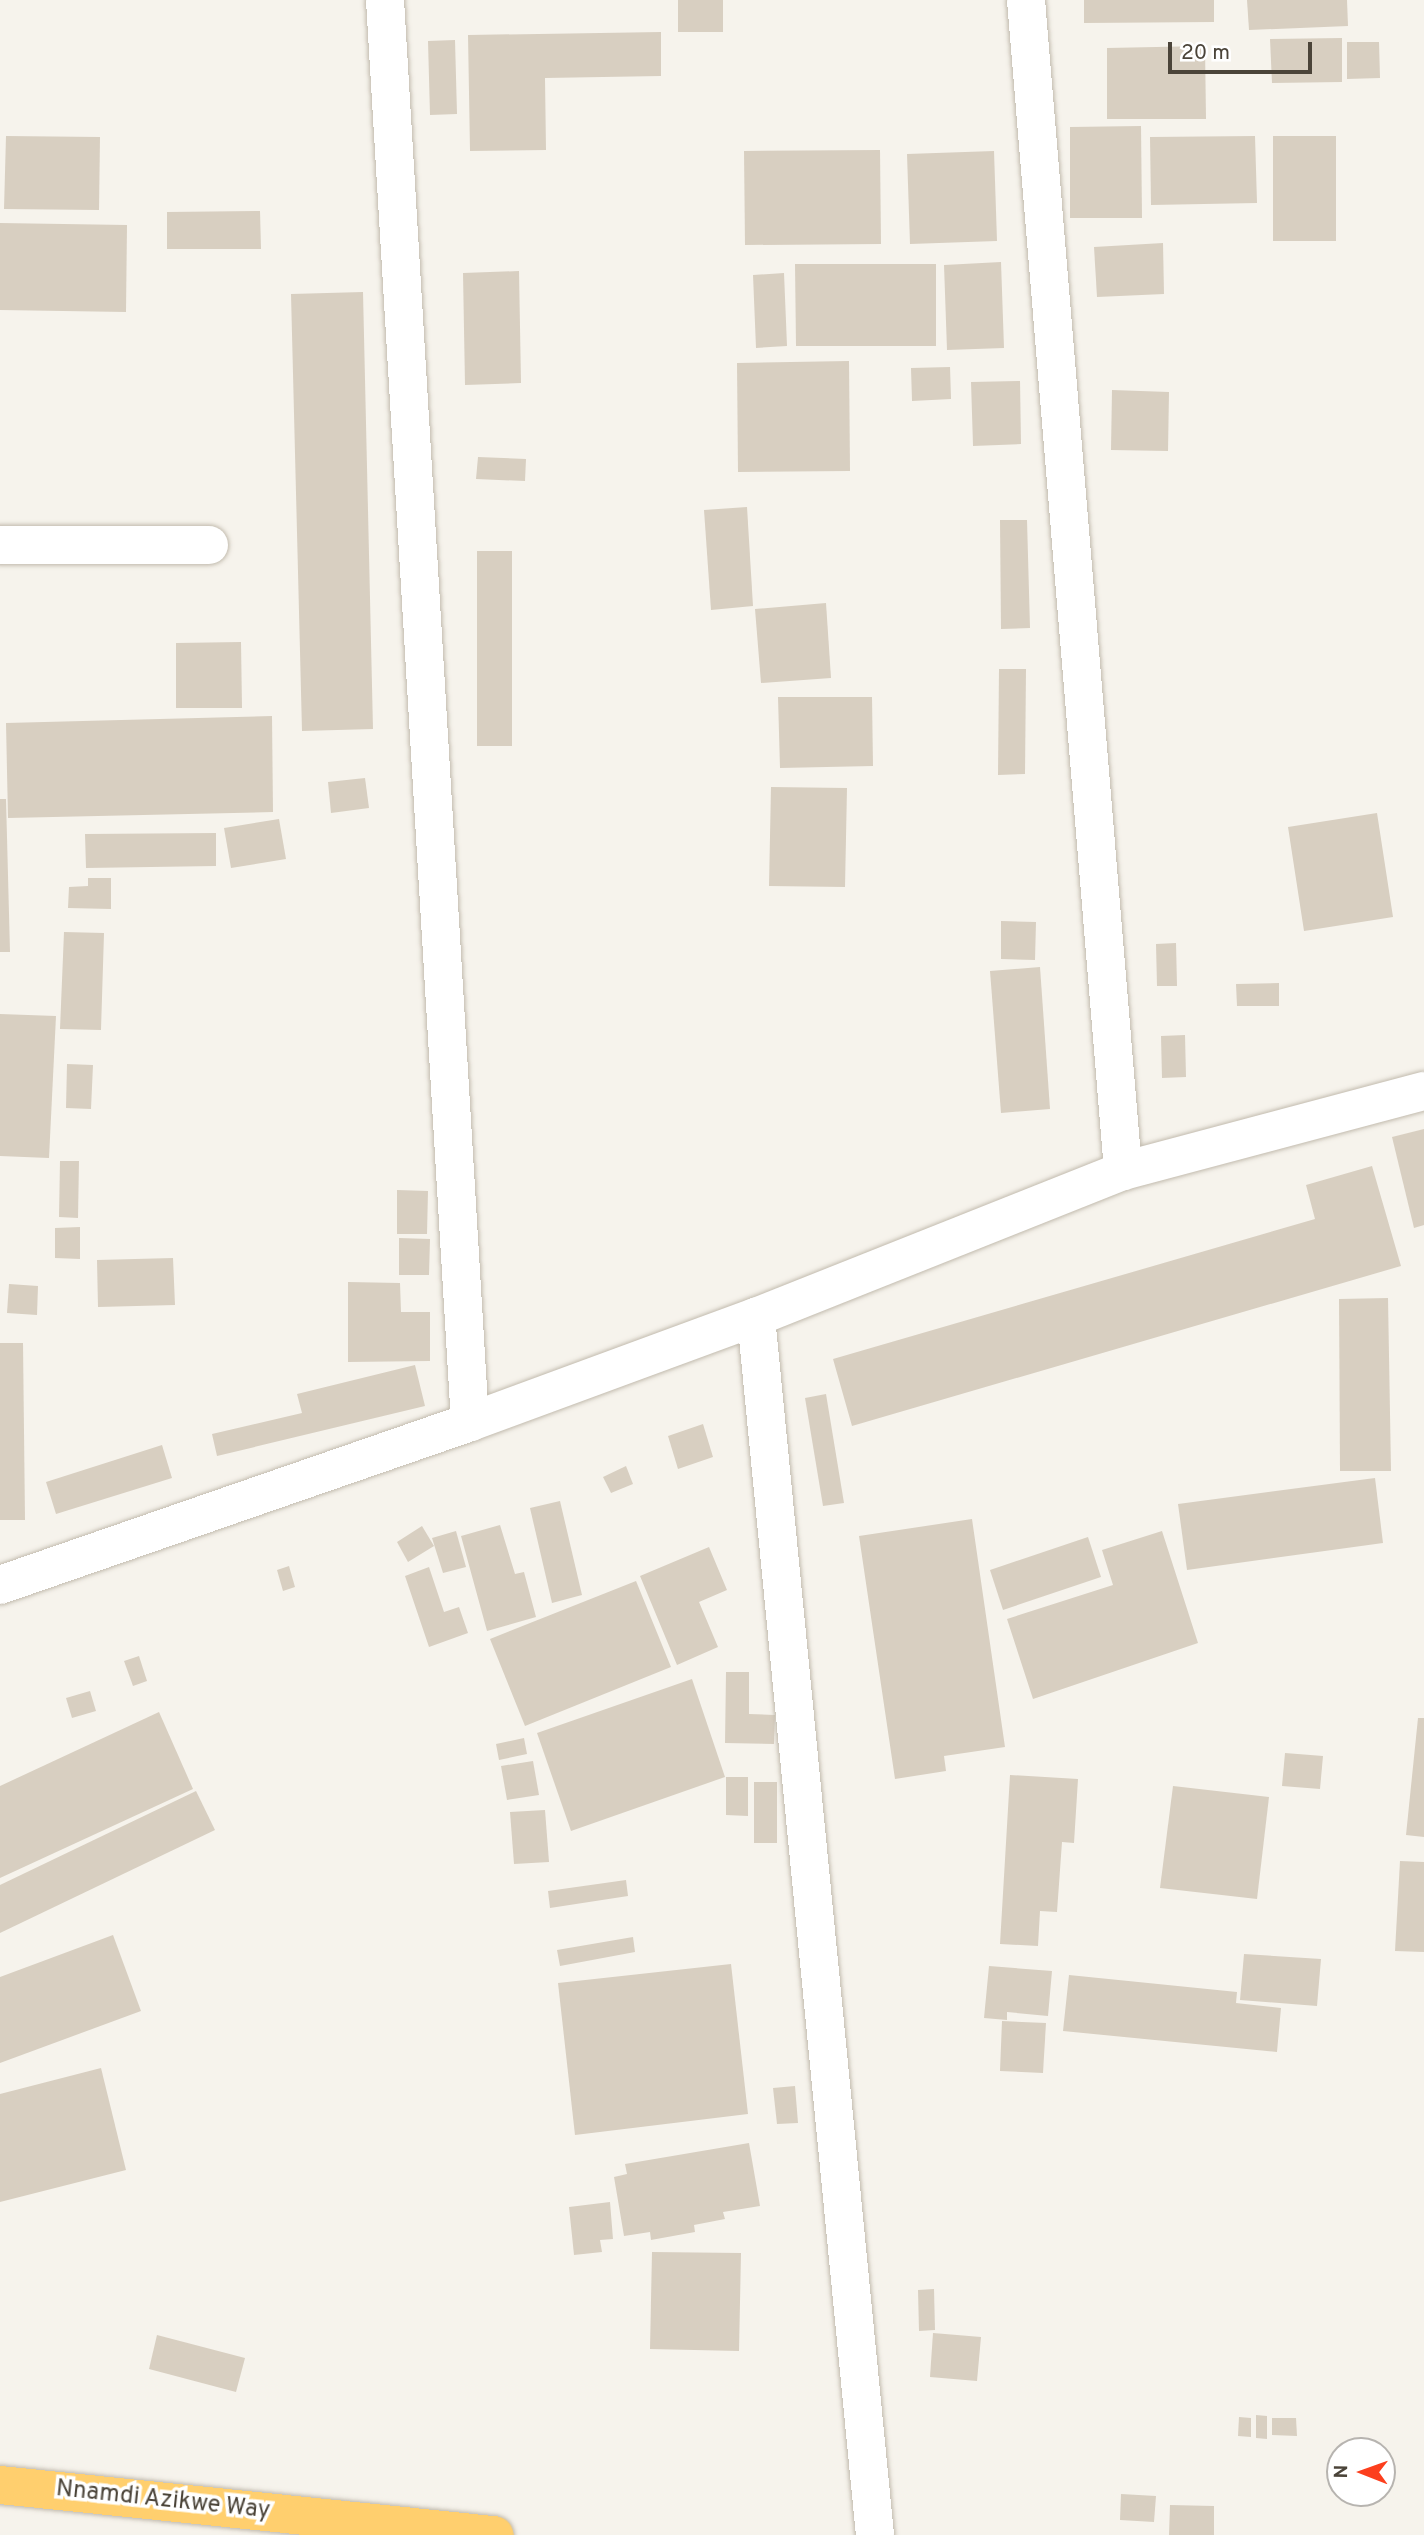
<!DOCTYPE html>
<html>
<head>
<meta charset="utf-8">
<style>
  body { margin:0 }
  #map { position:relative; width:1424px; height:2535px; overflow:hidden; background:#f6f3ec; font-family:Overpass,sans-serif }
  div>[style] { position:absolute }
  .building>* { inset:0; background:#d8cfc1 }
  .roads { filter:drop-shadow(0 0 2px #c2bbae) drop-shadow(0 0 2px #c2bbae) }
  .minor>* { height:38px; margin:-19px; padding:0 19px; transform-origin:19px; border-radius:19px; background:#fff }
  .highway>* { height:38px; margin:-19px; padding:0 19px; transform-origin:19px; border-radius:19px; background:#ffcf6e }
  span { translate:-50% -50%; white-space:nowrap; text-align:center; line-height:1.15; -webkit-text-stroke:7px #fff; paint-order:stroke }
  .street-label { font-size:24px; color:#4b4439 }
  .north { position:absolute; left:1326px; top:2437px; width:70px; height:70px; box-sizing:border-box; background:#fff; border:2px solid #b7b4b0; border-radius:50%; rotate:271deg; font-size:19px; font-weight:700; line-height:28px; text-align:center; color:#4b4439 }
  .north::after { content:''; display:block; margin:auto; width:24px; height:32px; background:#fc3f1d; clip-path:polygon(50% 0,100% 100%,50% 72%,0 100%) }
  .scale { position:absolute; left:1168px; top:42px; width:144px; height:32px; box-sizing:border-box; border:4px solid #4b4439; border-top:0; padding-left:9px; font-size:21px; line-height:24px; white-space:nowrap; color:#4b4439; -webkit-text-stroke:5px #fff; paint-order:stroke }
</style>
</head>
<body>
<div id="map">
  <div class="building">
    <div style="clip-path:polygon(678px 0,723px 0,723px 32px,678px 32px)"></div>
    <div style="clip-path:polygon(1084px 0,1214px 0,1214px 22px,1084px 23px)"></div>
    <div style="clip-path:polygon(1247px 0,1347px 0,1348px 26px,1249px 30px)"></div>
    <div style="clip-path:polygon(661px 32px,661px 76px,545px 78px,546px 150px,470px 151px,468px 35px)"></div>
    <div style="clip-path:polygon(1342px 38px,1342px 82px,1272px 83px,1270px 39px)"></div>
    <div style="clip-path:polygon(455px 40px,457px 114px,430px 115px,428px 41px)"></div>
    <div style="clip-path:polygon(1347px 42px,1379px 42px,1380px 78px,1347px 79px)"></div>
    <div style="clip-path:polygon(1205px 46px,1206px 119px,1107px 119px,1107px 48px)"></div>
    <div style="clip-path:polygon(1141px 126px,1142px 218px,1070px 218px,1070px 127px)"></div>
    <div style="clip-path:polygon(6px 136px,100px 137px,99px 210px,4px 209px)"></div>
    <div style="clip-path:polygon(1255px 136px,1257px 203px,1151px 205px,1150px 137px)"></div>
    <div style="clip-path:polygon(1273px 136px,1336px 136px,1336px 241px,1273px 241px)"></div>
    <div style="clip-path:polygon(880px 150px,881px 244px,745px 245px,744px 151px)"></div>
    <div style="clip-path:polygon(994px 151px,997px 241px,910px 244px,907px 154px)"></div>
    <div style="clip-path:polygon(260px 211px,261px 249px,167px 249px,167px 212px)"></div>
    <div style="clip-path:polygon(0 223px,127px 225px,126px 312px,0 310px)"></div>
    <div style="clip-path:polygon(1163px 243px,1164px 294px,1097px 297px,1094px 247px)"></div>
    <div style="clip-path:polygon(1001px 262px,1004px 348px,947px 350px,944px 265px)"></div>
    <div style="clip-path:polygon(795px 264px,936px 264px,936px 346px,796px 346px)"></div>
    <div style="clip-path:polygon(519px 271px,521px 383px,465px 385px,463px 273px)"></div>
    <div style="clip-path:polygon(784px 273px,787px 346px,756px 348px,753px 275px)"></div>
    <div style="clip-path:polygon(363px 292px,373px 729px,302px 731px,291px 294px)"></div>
    <div style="clip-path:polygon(849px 361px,850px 471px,738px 472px,737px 363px)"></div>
    <div style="clip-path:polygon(950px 367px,951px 399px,912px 401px,911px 368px)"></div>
    <div style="clip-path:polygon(1020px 381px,1021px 444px,973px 446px,971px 382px)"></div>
    <div style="clip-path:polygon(1112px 390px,1169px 392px,1168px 451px,1111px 450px)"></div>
    <div style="clip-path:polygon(478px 457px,526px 459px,525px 481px,476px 479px)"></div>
    <div style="clip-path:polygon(747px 507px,753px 606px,711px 610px,704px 510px)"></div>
    <div style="clip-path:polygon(1000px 520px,1027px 520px,1030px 628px,1001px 629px)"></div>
    <div style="clip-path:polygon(477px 551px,512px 551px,512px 746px,477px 746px)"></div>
    <div style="clip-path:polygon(826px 603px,831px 678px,761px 683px,755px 609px)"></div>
    <div style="clip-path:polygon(241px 642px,242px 708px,176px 708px,176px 643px)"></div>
    <div style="clip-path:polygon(999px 669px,1026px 669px,1025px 774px,998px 775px)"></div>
    <div style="clip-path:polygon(778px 697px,872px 697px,873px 766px,780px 768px)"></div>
    <div style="clip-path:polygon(272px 716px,273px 812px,8px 818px,6px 723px)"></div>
    <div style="clip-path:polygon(365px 778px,369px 808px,331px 813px,328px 782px)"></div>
    <div style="clip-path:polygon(771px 787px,847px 788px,845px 887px,769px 886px)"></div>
    <div style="clip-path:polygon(0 799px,6px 799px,10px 952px,0 952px)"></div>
    <div style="clip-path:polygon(1377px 813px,1393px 917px,1304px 931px,1288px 827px)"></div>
    <div style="clip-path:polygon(279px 819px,286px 859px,231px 868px,224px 828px)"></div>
    <div style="clip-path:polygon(216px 833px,216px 866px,86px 868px,85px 834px)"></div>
    <div style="clip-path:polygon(88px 878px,111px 878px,111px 909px,68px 908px,69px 887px,88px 886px)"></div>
    <div style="clip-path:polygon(1001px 921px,1036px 922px,1035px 960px,1001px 959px)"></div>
    <div style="clip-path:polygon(64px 932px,104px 933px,101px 1030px,60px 1029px)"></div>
    <div style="clip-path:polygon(1176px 943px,1177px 986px,1157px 986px,1156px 944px)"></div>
    <div style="clip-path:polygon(1040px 967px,1050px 1109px,1001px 1113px,990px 971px)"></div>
    <div style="clip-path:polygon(1279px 983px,1279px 1006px,1237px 1006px,1236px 984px)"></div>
    <div style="clip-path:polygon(0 1014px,56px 1016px,49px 1158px,0 1156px)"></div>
    <div style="clip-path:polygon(1185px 1035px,1186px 1077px,1162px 1078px,1161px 1036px)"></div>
    <div style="clip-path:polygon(67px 1064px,93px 1065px,91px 1109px,66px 1108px)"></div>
    <div style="clip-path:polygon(1424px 1129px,1424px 1225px,1414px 1228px,1392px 1137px)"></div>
    <div style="clip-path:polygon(60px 1161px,79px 1161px,78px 1218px,59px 1217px)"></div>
    <div style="clip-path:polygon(1372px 1166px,1401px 1266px,852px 1426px,833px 1359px,1315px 1219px,1306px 1185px)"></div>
    <div style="clip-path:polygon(397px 1190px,428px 1191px,427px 1234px,397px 1234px)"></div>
    <div style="clip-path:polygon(80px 1227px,80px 1259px,55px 1258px,55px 1228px)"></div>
    <div style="clip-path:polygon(399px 1238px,430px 1239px,429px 1275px,399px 1275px)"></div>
    <div style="clip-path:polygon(173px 1258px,175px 1305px,98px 1307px,97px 1260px)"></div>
    <div style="clip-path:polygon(348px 1282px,400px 1283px,401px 1312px,430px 1312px,430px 1361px,348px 1362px)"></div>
    <div style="clip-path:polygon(9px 1284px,38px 1286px,37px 1315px,7px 1313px)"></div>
    <div style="clip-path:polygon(1388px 1298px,1391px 1471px,1340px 1471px,1339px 1299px)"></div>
    <div style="clip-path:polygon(0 1343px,23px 1343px,25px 1520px,0 1520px)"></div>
    <div style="clip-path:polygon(415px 1365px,425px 1406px,217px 1456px,212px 1434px,302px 1413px,297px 1394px)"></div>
    <div style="clip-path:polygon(826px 1394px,844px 1503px,823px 1506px,805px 1398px)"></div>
    <div style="clip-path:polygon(703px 1424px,713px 1457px,678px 1469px,668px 1436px)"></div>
    <div style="clip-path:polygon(162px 1445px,172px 1478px,56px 1514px,46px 1482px)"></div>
    <div style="clip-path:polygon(626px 1466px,633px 1484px,611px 1493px,603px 1477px)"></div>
    <div style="clip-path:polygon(1375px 1478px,1383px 1543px,1187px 1570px,1178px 1504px)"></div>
    <div style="clip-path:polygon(560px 1501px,582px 1595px,552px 1603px,530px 1508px)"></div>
    <div style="clip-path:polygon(972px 1519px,1005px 1747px,944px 1756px,946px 1771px,895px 1779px,859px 1536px)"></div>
    <div style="clip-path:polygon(500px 1525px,515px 1574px,524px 1572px,536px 1617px,487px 1631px,461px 1536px)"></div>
    <div style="clip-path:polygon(422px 1526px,434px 1546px,408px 1562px,397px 1542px)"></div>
    <div style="clip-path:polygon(456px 1531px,466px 1567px,443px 1573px,432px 1538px)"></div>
    <div style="clip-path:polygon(1162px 1531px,1198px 1643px,1033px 1699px,1007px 1619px,1113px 1585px,1102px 1550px)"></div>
    <div style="clip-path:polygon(1088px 1537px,1101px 1577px,1003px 1610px,990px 1570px)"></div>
    <div style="clip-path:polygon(709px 1547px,727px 1590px,699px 1602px,718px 1647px,677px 1665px,640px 1576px)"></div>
    <div style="clip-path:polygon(289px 1566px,295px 1587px,283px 1591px,277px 1570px)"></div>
    <div style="clip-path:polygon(429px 1567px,444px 1612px,459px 1607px,468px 1633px,429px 1647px,405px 1576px)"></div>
    <div style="clip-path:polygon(636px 1581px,671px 1667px,525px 1726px,490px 1639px)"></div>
    <div style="clip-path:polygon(139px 1656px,147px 1681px,133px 1686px,124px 1661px)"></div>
    <div style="clip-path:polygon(726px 1672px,749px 1672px,749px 1714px,775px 1715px,774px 1744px,725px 1743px)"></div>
    <div style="clip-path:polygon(692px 1679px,725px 1777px,571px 1831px,537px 1733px)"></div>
    <div style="clip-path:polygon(90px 1691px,96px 1711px,72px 1718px,66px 1698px)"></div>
    <div style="clip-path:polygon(159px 1712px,193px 1789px,0 1878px,0 1786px)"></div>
    <div style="clip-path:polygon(1418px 1718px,1424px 1718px,1424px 1837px,1406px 1835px)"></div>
    <div style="clip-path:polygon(524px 1738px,527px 1754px,499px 1760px,496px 1744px)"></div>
    <div style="clip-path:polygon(1285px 1753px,1323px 1756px,1320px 1789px,1282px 1786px)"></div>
    <div style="clip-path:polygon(533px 1761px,539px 1795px,507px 1800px,501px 1766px)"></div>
    <div style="clip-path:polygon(1010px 1775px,1078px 1779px,1074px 1843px,1062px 1842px,1057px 1912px,1040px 1911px,1038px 1946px,1000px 1944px)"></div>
    <div style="clip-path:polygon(726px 1777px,748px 1777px,748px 1816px,726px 1815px)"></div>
    <div style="clip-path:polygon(754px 1782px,777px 1782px,777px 1843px,754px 1843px)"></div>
    <div style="clip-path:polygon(1173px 1786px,1269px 1797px,1257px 1899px,1160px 1888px)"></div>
    <div style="clip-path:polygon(196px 1791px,215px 1830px,0 1933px,0 1885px)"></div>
    <div style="clip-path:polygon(545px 1810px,549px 1862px,514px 1864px,510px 1812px)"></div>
    <div style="clip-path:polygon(1400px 1861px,1424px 1862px,1424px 1952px,1395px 1951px)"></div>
    <div style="clip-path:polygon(626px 1880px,628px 1896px,550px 1908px,548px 1891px)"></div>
    <div style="clip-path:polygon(113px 1935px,141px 2011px,0 2063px,0 1977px)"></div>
    <div style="clip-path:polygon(633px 1937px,635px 1952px,560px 1966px,557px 1950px)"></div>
    <div style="clip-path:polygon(1244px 1954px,1321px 1959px,1317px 2006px,1240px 2000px)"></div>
    <div style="clip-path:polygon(731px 1964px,748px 2114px,575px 2135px,558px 1983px)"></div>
    <div style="clip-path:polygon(989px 1966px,1052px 1971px,1048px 2016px,1007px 2012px,1007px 2020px,984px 2018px)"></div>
    <div style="clip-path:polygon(1069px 1975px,1237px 1992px,1236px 2003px,1281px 2008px,1277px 2052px,1063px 2031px)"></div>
    <div style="clip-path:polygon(1002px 2021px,1046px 2023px,1043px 2073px,1000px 2071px)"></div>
    <div style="clip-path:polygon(101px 2068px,126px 2170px,0 2202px,0 2094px)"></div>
    <div style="clip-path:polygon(795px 2086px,798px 2123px,777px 2124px,773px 2088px)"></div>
    <div style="clip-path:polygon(749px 2143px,760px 2206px,723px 2212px,725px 2219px,694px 2225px,695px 2232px,651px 2240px,650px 2232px,624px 2236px,614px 2177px,627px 2174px,625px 2164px)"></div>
    <div style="clip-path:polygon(610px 2202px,613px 2239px,600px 2240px,602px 2252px,574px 2255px,569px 2207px)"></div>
    <div style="clip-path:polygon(652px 2252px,741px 2253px,739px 2351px,650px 2349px)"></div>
    <div style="clip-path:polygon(934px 2289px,935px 2330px,919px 2331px,918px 2290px)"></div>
    <div style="clip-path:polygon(933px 2333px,981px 2337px,977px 2381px,930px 2377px)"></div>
    <div style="clip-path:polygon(157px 2335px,245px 2358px,236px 2392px,149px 2369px)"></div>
    <div style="clip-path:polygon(1256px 2415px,1267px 2416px,1267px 2439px,1256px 2438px)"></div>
    <div style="clip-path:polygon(1239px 2417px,1251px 2418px,1251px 2437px,1238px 2436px)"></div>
    <div style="clip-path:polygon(1272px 2418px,1296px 2418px,1297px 2436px,1272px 2435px)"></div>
    <div style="clip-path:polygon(1121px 2494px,1156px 2496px,1154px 2522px,1120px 2520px)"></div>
    <div style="clip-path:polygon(1170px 2505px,1214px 2506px,1214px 2535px,1169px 2535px)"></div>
  </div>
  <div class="roads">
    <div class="minor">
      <div style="left:385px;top:0;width:1425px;rotate:86.58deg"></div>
      <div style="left:1026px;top:0;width:1175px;rotate:85.26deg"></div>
      <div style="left:0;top:545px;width:209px"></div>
      <div style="left:756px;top:1317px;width:1224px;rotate:84.42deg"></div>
      <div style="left:0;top:1585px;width:497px;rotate:-19.1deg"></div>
      <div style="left:470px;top:1422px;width:305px;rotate:-20.2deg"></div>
      <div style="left:756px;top:1317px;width:395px;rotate:-21.7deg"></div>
      <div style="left:1123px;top:1171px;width:311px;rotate:-14.9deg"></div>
    </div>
    <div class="highway">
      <div style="left:0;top:2485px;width:497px;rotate:5.8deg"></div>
    </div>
  </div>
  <div class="street-label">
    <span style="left:163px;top:2501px;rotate:6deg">Nnamdi Azikwe Way</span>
  </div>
  <div class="north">N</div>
  <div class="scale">20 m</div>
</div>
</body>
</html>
